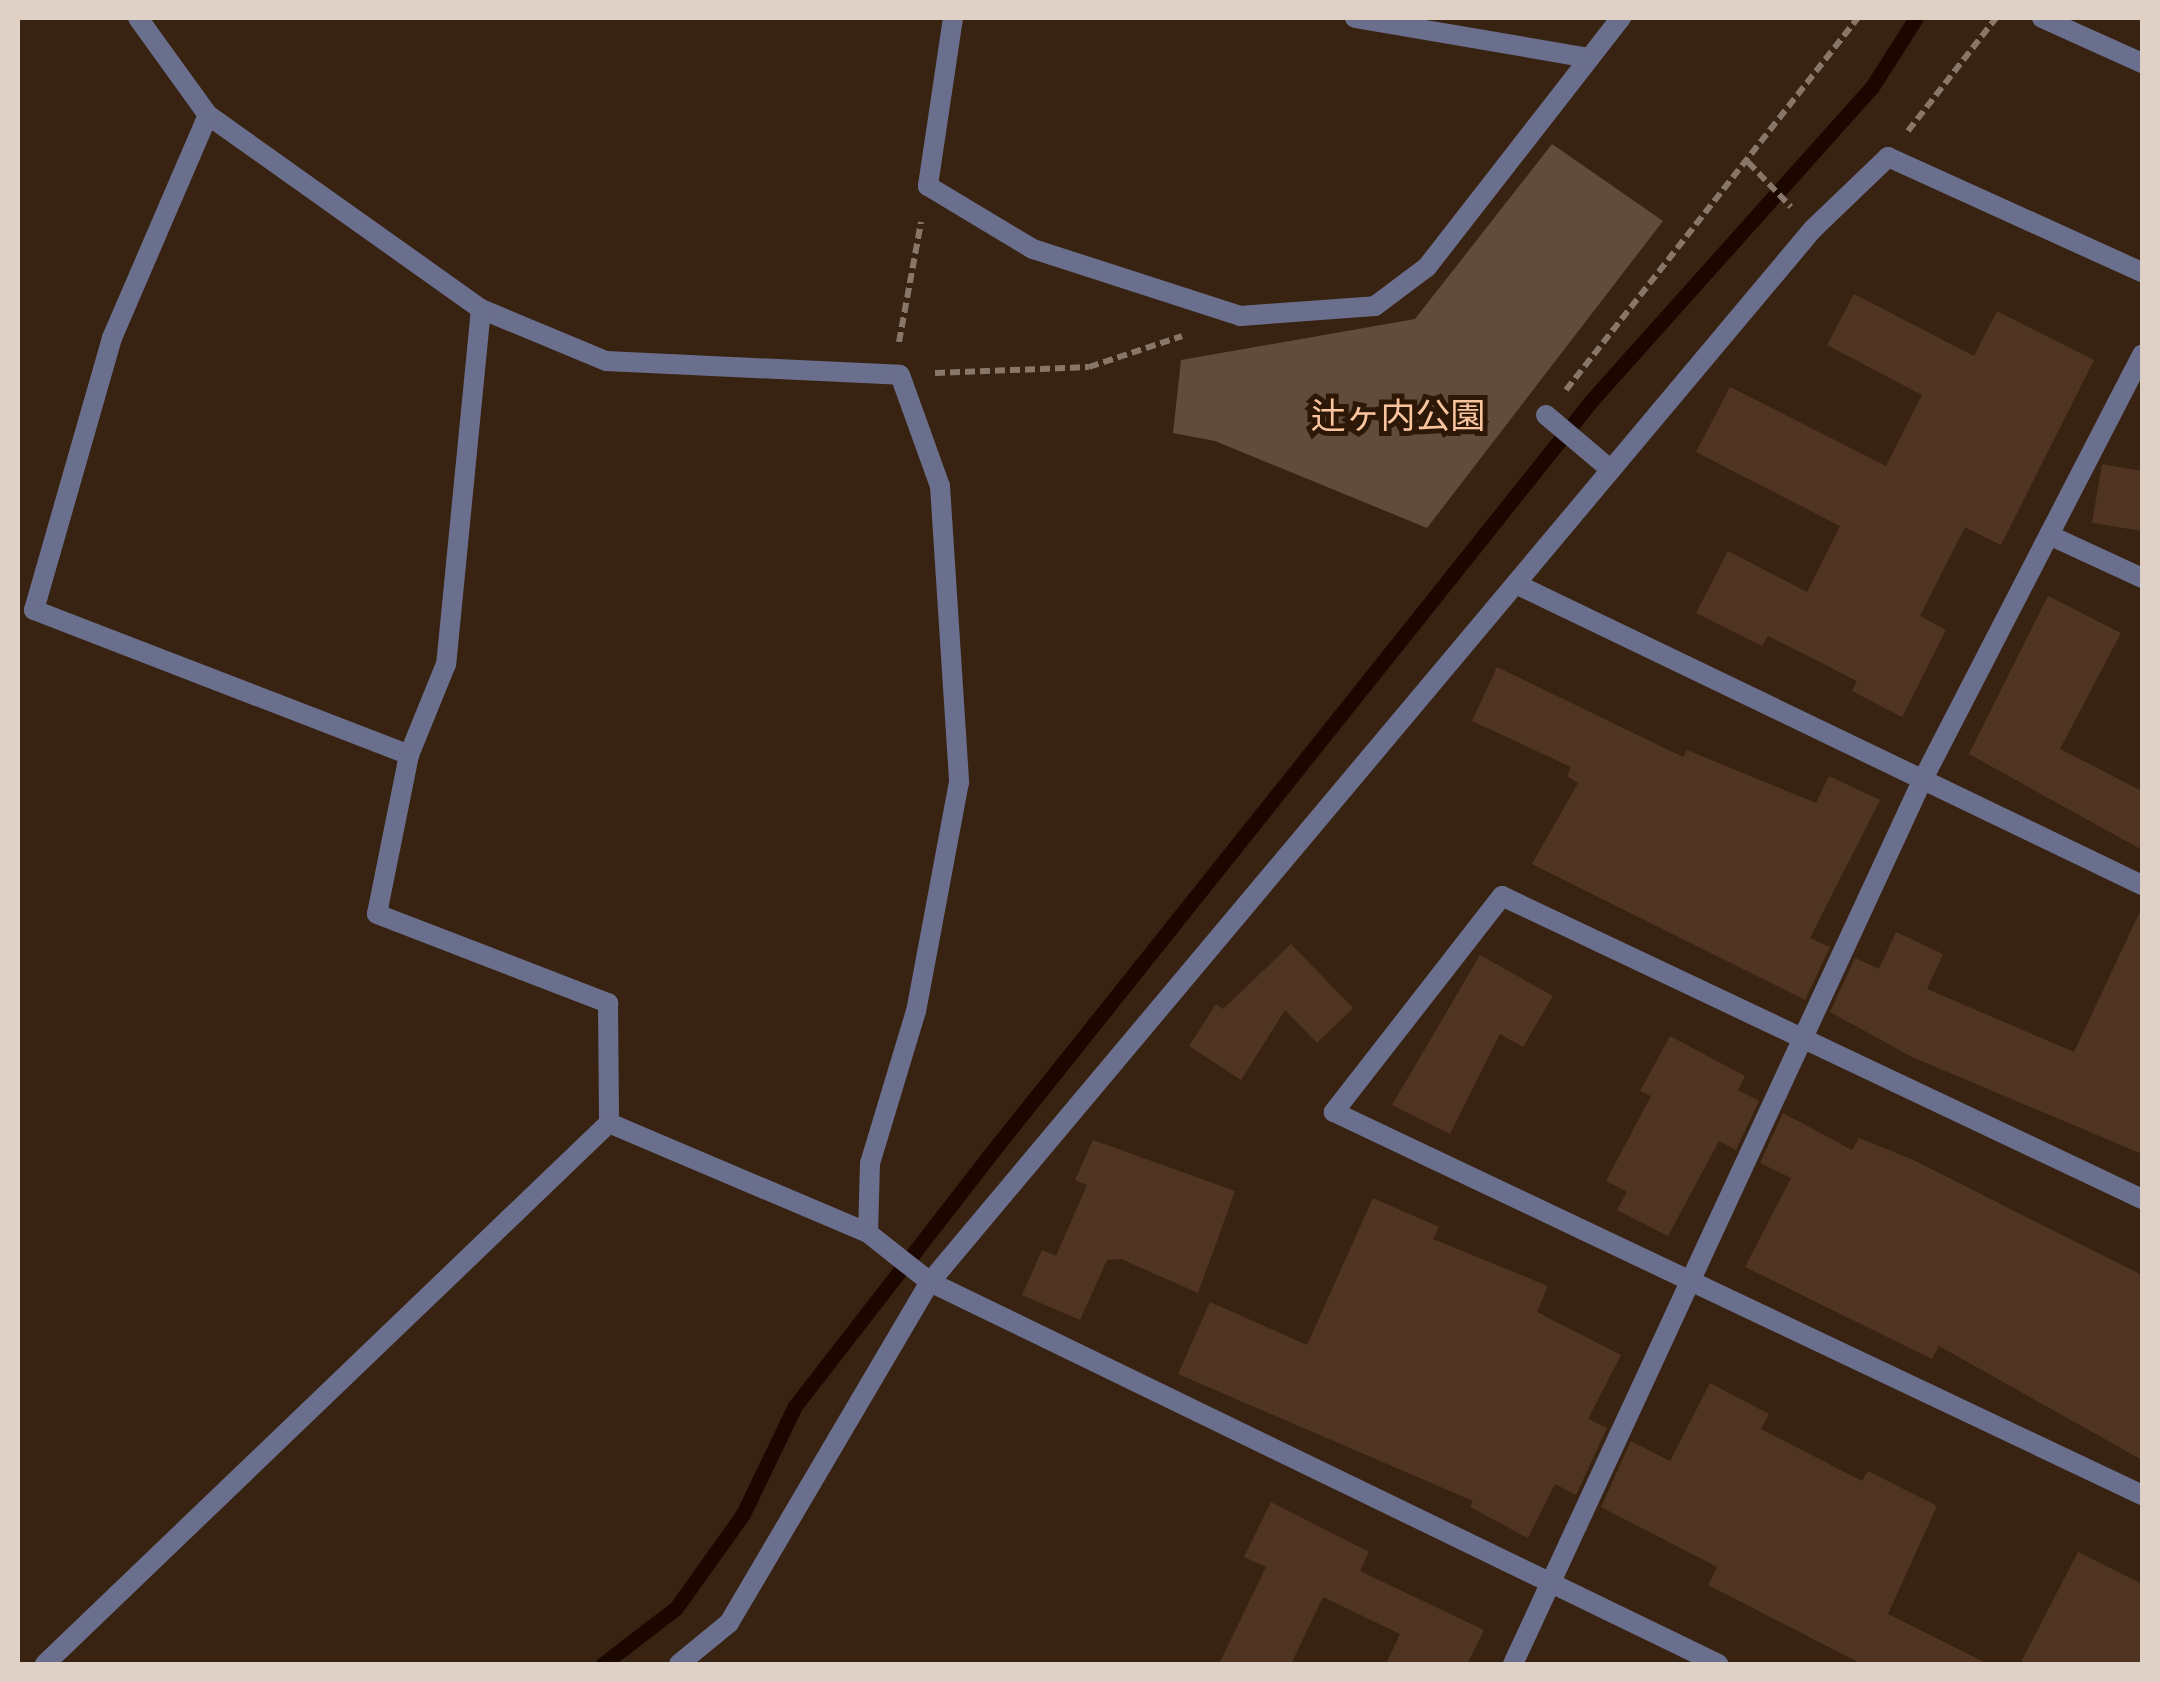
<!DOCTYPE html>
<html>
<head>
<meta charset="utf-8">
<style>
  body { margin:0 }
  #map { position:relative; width:2160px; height:1682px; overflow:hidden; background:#382211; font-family:Ubuntu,"Noto Sans JP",sans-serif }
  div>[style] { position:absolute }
  .green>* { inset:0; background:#614c3c }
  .stream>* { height:15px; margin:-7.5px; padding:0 7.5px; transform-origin:7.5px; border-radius:7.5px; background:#1c0600 }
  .building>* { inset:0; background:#4f3521 }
  .path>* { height:6px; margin-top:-3px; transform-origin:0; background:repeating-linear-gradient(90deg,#887668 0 10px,transparent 0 15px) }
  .minor>* { height:20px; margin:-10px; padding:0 10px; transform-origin:10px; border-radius:10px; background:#6b6f8e }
  .tertiary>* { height:20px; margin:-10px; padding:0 10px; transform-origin:10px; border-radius:10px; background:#6b6f8e }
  span { translate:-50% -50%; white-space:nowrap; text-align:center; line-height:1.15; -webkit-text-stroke:10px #2d1807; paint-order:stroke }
  .park-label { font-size:35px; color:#f9c49e }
  .frame { position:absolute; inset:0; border:20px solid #e0d1c7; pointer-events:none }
</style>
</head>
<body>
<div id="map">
  <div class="green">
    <div style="clip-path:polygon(1552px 144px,1663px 221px,1427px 528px,1215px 441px,1173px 433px,1181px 360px,1415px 319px)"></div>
  </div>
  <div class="stream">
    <div style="left:603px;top:1664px;width:92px;rotate:-37.5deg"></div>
    <div style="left:676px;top:1608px;width:115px;rotate:-54.5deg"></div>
    <div style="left:743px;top:1514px;width:120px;rotate:-64.3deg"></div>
    <div style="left:795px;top:1406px;width:315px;rotate:-52.2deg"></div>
    <div style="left:988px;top:1157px;width:967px;rotate:-51.42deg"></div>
    <div style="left:1591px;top:401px;width:421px;rotate:-48.2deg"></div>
    <div style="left:1872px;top:87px;width:82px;rotate:-57.5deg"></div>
  </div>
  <div class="building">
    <div style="clip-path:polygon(1854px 294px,1974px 356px,1997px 311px,2094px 360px,2001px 545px,1965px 527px,1920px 616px,1946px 630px,1902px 717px,1852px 691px,1857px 681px,1768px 636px,1762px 646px,1696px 613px,1728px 551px,1807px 592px,1840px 526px,1696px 452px,1730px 387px,1886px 466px,1922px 395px,1827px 345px)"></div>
    <div style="clip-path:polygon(2102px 464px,2142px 471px,2142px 531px,2092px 523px)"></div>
    <div style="clip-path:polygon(2048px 596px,2121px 633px,2060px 749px,2142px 791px,2142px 850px,1969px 754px)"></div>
    <div style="clip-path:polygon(1497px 667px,1683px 757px,1687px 750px,1816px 803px,1829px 776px,1880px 800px,1810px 938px,1830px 947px,1805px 1000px,1532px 864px,1578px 783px,1567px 776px,1571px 767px,1472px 721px)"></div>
    <div style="clip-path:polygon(2142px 907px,2142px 1154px,1912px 1057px,1830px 1012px,1855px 958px,1879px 969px,1896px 932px,1943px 954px,1927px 989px,2074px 1052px)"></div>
    <div style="clip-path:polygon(1291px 944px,1353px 1008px,1317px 1043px,1285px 1010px,1241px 1080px,1189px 1046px,1216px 1004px,1223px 1009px)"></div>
    <div style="clip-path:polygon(1480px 955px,1553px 996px,1523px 1047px,1500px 1034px,1450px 1134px,1392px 1105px)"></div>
    <div style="clip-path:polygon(1670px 1036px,1745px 1076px,1738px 1090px,1759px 1101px,1736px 1150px,1719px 1141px,1668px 1236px,1617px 1210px,1627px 1192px,1606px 1181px,1651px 1096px,1640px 1091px)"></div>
    <div style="clip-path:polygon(1783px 1113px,1852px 1150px,1859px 1138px,1911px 1159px,2142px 1275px,2142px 1460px,1939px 1346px,1932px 1359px,1745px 1267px,1791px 1178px,1760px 1163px)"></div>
    <div style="clip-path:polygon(1093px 1140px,1235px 1191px,1198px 1293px,1121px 1259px,1107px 1260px,1080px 1320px,1022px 1295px,1042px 1250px,1056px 1256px,1087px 1185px,1075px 1180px)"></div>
    <div style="clip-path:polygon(1373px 1198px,1439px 1227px,1433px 1239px,1548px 1286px,1537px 1312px,1621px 1355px,1588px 1419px,1607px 1428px,1576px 1495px,1555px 1484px,1528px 1538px,1470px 1507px,1473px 1501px,1178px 1374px,1210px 1302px,1307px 1345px)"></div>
    <div style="clip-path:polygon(1710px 1383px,1769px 1414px,1761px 1429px,1862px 1481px,1868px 1471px,1937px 1506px,1888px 1614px,1988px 1664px,1862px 1664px,1708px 1585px,1717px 1567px,1601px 1507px,1631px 1441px,1670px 1461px)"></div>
    <div style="clip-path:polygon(1271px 1502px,1369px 1552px,1360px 1571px,1484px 1630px,1467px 1664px,1386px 1664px,1400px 1634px,1323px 1597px,1291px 1664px,1219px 1664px,1266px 1567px,1244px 1557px)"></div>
    <div style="clip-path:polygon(2078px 1552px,2142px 1584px,2142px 1664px,2020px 1664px)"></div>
  </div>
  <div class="path">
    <div style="left:1908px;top:131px;width:143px;rotate:-52.1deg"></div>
    <div style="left:1748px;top:162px;width:62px;rotate:46.3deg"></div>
    <div style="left:899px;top:342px;width:122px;rotate:-79.6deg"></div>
    <div style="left:935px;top:373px;width:154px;rotate:-2.2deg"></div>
    <div style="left:1089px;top:367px;width:98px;rotate:-18.4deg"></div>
    <div style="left:1566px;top:390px;width:473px;rotate:-51.9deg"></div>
  </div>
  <div class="minor">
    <div style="left:138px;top:18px;width:120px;rotate:54.2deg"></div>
    <div style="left:208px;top:115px;width:335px;rotate:35.4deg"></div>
    <div style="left:481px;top:309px;width:135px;rotate:22.6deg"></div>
    <div style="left:606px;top:361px;width:294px;rotate:2.7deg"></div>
    <div style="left:900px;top:375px;width:118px;rotate:70.2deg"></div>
    <div style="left:940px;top:486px;width:297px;rotate:86.3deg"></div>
    <div style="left:959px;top:782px;width:233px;rotate:100.6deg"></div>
    <div style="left:916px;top:1011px;width:159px;rotate:106.8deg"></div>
    <div style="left:870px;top:1163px;width:70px;rotate:91.6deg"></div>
    <div style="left:953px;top:18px;width:170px;rotate:98.5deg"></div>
    <div style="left:928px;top:186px;width:122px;rotate:31deg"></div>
    <div style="left:1033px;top:249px;width:218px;rotate:17.9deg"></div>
    <div style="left:1240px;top:316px;width:135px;rotate:-4.2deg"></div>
    <div style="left:1375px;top:306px;width:65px;rotate:-36.9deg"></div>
    <div style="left:1427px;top:267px;width:316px;rotate:-52.1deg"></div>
    <div style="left:1355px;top:18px;width:238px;rotate:9.7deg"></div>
    <div style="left:208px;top:115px;width:243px;rotate:113.3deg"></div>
    <div style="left:112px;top:338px;width:283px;rotate:106deg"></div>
    <div style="left:34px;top:610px;width:402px;rotate:21.1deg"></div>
    <div style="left:481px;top:309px;width:357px;rotate:95.6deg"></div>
    <div style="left:446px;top:664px;width:98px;rotate:112.1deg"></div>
    <div style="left:409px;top:755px;width:162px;rotate:101.4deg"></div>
    <div style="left:377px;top:914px;width:248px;rotate:21.1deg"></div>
    <div style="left:608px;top:1003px;width:120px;rotate:89.5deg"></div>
    <div style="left:1546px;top:415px;width:85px;rotate:40.2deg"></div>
    <div style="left:2049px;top:535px;width:102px;rotate:24.8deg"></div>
    <div style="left:1516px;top:584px;width:695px;rotate:25.68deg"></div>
    <div style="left:2142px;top:1199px;width:708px;rotate:-154.67deg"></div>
    <div style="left:1502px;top:896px;width:274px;rotate:127.9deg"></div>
    <div style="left:1334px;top:1112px;width:894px;rotate:25.36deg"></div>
    <div style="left:45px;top:1664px;width:782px;rotate:-43.81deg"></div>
    <div style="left:609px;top:1123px;width:281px;rotate:23deg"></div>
    <div style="left:868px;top:1233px;width:79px;rotate:38.3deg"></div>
    <div style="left:930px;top:1282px;width:876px;rotate:25.86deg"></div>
    <div style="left:679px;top:1664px;width:65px;rotate:-39.4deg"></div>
    <div style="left:729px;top:1623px;width:396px;rotate:-59.5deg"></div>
    <div style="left:930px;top:1282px;width:1374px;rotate:-50.02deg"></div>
    <div style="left:1813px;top:229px;width:104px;rotate:-43.8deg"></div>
    <div style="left:1888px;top:157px;width:279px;rotate:24.4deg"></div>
    <div style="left:1513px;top:1664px;width:973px;rotate:-65.15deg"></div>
    <div style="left:1922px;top:781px;width:480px;rotate:-62.7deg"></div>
  </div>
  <div class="tertiary">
    <div style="left:2042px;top:18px;width:110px;rotate:24.2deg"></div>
  </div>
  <div class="park-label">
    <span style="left:1398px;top:415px">辻ヶ内公園</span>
  </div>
  <div class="frame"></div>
</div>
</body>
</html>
